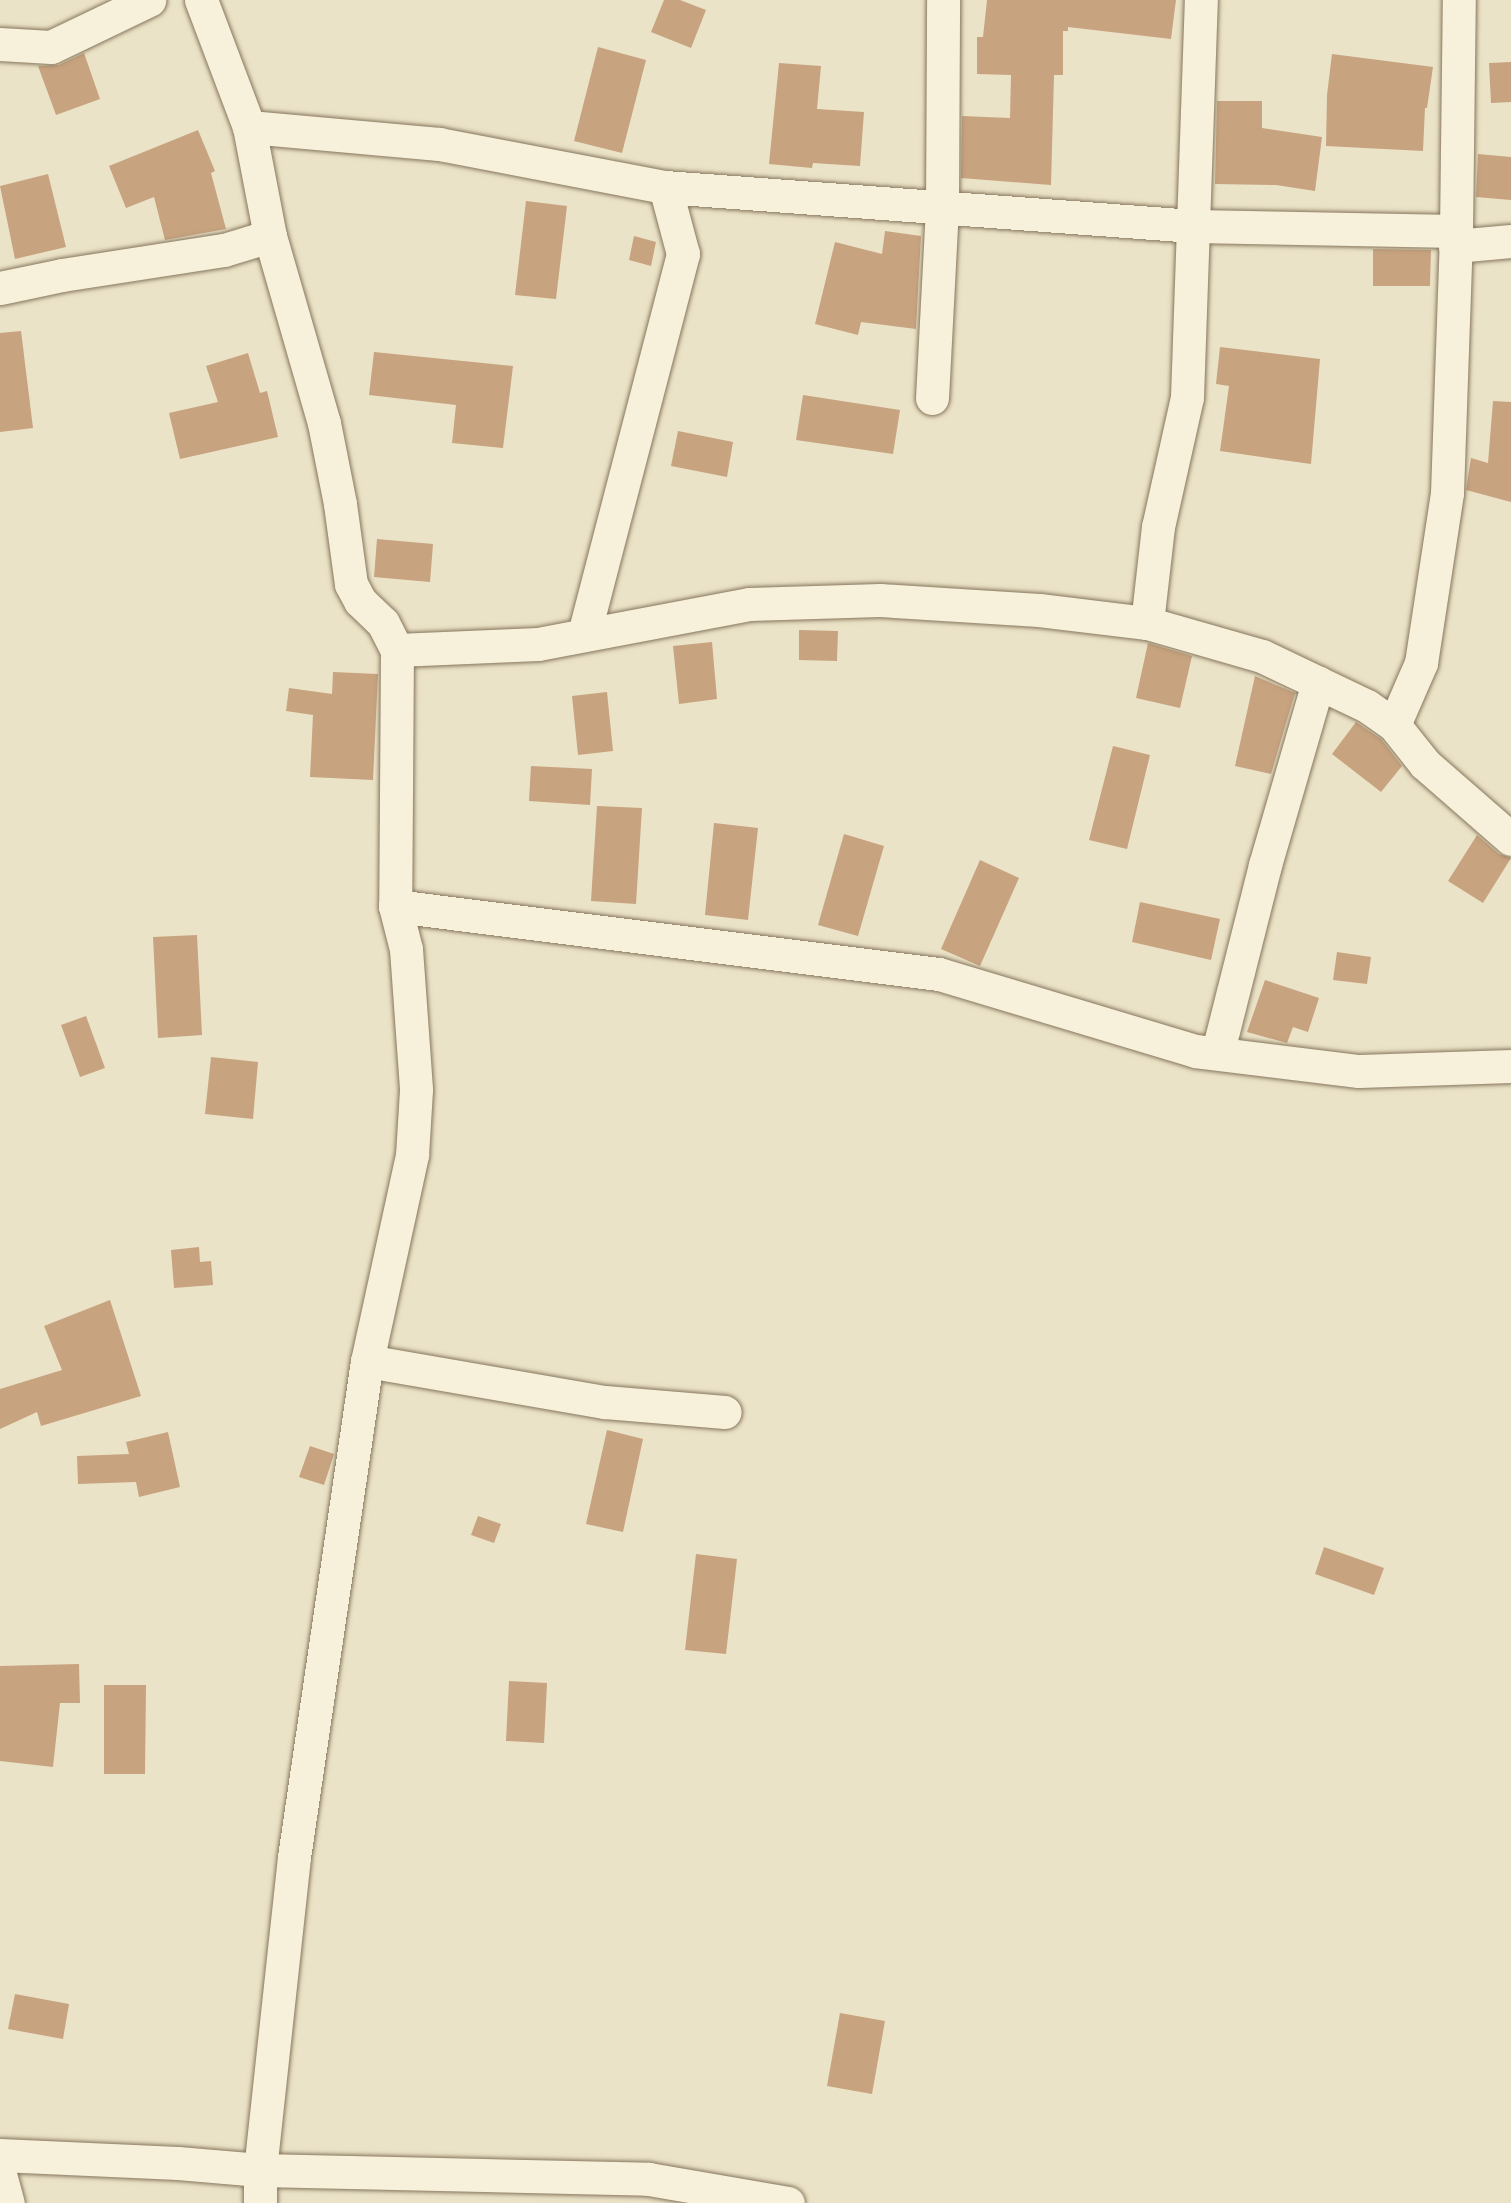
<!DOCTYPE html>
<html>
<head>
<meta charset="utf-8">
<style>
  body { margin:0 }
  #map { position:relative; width:1511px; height:2203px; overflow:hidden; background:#ebe3c7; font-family:"Crimson Pro",serif }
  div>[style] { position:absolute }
  .building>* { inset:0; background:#c7a37f }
  .roads { filter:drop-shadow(0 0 2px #86765d) drop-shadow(0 0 2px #86765d) }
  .minor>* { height:33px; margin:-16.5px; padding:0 16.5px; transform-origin:16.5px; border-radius:16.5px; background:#f7f0da }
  span { translate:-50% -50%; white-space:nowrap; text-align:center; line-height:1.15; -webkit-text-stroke:5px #f3edd6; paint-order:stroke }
</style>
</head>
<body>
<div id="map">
  <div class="building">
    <div style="clip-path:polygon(664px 0,680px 0,706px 10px,691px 48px,651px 32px)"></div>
    <div style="clip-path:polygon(987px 0,1176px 0,1171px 39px,1068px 27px,1068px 31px,1063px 31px,1063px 75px,1054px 75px,1051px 185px,961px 178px,962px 116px,1010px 118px,1011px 75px,977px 74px,977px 37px,983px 37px)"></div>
    <div style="clip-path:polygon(598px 47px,646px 60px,622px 153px,574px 141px)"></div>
    <div style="clip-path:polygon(84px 53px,100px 99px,56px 115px,38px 66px,59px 65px)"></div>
    <div style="clip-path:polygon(1332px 54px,1433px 67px,1427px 108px,1425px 108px,1423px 151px,1326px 146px,1327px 95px)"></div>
    <div style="clip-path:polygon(1511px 62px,1511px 102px,1491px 103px,1489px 63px)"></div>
    <div style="clip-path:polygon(779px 63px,821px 66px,817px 109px,864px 112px,860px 166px,813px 163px,812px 168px,769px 164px)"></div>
    <div style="clip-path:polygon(1217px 101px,1262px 101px,1262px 128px,1322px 137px,1315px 191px,1276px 185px,1215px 184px)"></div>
    <div style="clip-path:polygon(198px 130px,215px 171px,211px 173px,226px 229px,165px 240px,154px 197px,126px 208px,109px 166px)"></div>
    <div style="clip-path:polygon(1478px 154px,1511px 157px,1511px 200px,1476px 197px)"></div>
    <div style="clip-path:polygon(48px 174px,66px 247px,15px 259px,0 186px)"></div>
    <div style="clip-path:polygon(526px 201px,567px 206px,556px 299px,515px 295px)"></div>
    <div style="clip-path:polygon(885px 231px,921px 236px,916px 329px,861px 322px,858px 335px,815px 324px,835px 242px,882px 254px)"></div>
    <div style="clip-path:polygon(634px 236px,656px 242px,651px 266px,629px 260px)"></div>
    <div style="clip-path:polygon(1373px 249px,1431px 250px,1430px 286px,1373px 286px)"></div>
    <div style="clip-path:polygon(21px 331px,33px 428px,0 432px,0 333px)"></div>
    <div style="clip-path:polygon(1220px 347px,1320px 359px,1311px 464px,1220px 451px,1229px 386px,1216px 384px)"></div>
    <div style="clip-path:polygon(374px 352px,513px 366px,503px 448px,452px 443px,456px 405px,369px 395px)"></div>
    <div style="clip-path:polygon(248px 353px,260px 393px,267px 391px,278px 437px,180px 459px,169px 413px,218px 402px,206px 366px)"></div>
    <div style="clip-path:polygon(803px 395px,900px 410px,893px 454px,796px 440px)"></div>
    <div style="clip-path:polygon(1493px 401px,1511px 402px,1511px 502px,1466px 490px,1471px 458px,1488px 463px)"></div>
    <div style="clip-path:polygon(678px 431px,733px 442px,727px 477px,671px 466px)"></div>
    <div style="clip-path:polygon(377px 539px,433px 544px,430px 582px,374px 577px)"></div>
    <div style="clip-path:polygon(799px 630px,838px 631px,837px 661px,799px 660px)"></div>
    <div style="clip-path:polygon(712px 642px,717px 699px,679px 704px,673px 646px)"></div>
    <div style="clip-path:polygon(1148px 643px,1192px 656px,1180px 708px,1136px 698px)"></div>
    <div style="clip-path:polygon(333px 672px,378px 674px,373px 780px,310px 777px,313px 715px,286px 711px,289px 688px,332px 694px)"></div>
    <div style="clip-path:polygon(1255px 676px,1295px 693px,1271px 774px,1235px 766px)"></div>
    <div style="clip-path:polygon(607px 692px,613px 751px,578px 755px,572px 696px)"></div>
    <div style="clip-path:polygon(1356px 722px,1381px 739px,1402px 766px,1381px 792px,1332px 754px)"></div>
    <div style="clip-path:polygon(1113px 746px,1150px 755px,1127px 849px,1089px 840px)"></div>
    <div style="clip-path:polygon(531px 766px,592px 769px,590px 805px,529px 801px)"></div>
    <div style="clip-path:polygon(597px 806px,642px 808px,636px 904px,591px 901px)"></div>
    <div style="clip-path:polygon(714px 823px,758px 828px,748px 920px,705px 915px)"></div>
    <div style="clip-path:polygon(844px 834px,884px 846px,858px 936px,818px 925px)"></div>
    <div style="clip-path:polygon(1477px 835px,1499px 854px,1511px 858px,1483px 903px,1448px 881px)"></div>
    <div style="clip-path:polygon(980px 860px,1019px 878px,980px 966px,941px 949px)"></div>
    <div style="clip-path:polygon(1140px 902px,1220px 919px,1211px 960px,1132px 942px)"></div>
    <div style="clip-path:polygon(197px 935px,202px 1035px,158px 1038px,153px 937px)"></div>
    <div style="clip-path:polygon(1337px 952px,1371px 957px,1367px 984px,1333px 980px)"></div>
    <div style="clip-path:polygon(1265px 980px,1319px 998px,1308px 1032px,1293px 1027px,1287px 1043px,1247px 1032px)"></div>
    <div style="clip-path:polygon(86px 1016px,105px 1068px,80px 1077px,61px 1025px)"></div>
    <div style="clip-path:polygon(211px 1057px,258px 1062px,253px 1119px,205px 1114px)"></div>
    <div style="clip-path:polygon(199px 1247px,200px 1262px,211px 1261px,213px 1285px,174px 1288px,171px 1250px)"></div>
    <div style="clip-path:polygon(110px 1300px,141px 1396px,41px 1426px,37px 1412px,0 1429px,0 1389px,62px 1370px,44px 1326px)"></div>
    <div style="clip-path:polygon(607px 1430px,643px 1439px,623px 1532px,586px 1524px)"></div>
    <div style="clip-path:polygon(168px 1432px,180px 1487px,139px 1497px,136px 1482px,78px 1484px,77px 1456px,129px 1454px,126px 1442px)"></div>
    <div style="clip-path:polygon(310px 1446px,334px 1454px,324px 1485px,299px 1477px)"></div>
    <div style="clip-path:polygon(478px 1516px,501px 1524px,494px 1543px,471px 1535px)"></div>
    <div style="clip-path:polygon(1324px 1547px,1384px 1568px,1374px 1595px,1315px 1574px)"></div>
    <div style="clip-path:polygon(696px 1554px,737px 1559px,726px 1654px,685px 1650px)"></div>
    <div style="clip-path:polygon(79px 1664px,80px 1703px,60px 1703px,53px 1767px,0 1761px,0 1666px)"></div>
    <div style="clip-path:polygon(509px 1681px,547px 1683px,544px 1743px,506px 1741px)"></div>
    <div style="clip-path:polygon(104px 1685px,146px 1685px,145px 1774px,104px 1774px)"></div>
    <div style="clip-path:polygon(15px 1994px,69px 2004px,63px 2039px,8px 2029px)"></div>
    <div style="clip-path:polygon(840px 2013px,885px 2021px,872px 2094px,827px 2086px)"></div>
  </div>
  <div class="roads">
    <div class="minor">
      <div style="left:201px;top:0;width:136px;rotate:69.3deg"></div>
      <div style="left:249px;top:127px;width:111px;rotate:79.1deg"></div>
      <div style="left:270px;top:236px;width:195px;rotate:73.9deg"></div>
      <div style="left:324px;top:423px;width:83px;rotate:78.8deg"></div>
      <div style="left:340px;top:504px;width:81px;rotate:82.2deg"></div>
      <div style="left:351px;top:584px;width:19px;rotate:62deg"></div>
      <div style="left:360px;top:601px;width:32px;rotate:44deg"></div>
      <div style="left:383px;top:623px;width:30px;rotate:63deg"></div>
      <div style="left:397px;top:650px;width:256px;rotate:90.4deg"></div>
      <div style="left:395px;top:906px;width:44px;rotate:75.7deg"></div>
      <div style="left:406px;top:949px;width:141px;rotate:85.9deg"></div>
      <div style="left:416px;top:1090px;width:65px;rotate:93.5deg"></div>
      <div style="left:412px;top:1155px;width:211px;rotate:102.3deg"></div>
      <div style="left:367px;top:1361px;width:501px;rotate:98.37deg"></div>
      <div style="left:294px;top:1857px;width:315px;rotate:96.2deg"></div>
      <div style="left:260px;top:2170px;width:33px;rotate:90deg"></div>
      <div style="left:0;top:44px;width:51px;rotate:3.4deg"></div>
      <div style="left:51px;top:47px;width:109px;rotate:-25.6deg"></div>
      <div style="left:249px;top:127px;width:191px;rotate:5.1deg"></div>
      <div style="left:439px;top:144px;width:230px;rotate:10.8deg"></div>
      <div style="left:665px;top:187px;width:530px;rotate:4.22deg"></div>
      <div style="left:1194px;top:226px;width:262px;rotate:1.1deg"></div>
      <div style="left:1455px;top:246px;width:56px;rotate:-5.1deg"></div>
      <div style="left:0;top:288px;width:63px;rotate:-11.8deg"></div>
      <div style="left:62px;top:275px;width:164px;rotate:-8.8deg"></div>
      <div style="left:224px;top:250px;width:48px;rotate:-16.9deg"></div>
      <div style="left:932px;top:398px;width:189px;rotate:-87deg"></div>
      <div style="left:942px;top:209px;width:209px;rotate:-89.7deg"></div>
      <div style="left:1147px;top:623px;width:97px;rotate:-83.5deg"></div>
      <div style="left:1158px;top:527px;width:133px;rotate:-77.4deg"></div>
      <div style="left:1187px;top:397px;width:397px;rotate:-88deg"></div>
      <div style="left:584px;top:634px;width:393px;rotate:-75.4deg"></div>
      <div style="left:683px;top:254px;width:69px;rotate:-105deg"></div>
      <div style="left:397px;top:650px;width:141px;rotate:-2.4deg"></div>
      <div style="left:538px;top:644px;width:215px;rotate:-10.7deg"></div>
      <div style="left:749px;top:604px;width:131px;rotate:-1.7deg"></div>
      <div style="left:880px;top:600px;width:159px;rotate:3.6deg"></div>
      <div style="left:1039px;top:610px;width:109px;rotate:6.9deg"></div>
      <div style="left:1147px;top:623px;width:120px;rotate:16deg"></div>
      <div style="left:1262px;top:656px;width:116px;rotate:25.5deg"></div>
      <div style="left:1367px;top:706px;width:33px;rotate:35deg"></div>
      <div style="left:1394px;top:725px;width:68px;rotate:-66.5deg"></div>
      <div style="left:1421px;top:663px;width:172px;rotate:-81.3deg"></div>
      <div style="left:1447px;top:493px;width:262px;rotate:-88deg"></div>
      <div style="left:1456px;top:231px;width:231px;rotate:-89.3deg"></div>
      <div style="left:1394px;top:725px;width:50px;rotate:51.5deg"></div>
      <div style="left:1425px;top:764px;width:114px;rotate:41.1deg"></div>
      <div style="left:395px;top:906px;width:548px;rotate:7.13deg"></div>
      <div style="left:939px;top:974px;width:267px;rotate:16.7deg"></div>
      <div style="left:1195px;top:1051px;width:165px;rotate:7deg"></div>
      <div style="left:1359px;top:1071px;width:152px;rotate:-1.9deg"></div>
      <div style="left:1220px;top:1043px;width:184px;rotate:-75.8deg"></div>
      <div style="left:1265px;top:865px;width:190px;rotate:-73.8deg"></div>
      <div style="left:367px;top:1361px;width:242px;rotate:9.8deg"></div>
      <div style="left:605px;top:1402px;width:120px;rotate:4.8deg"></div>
      <div style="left:0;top:2155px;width:178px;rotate:2.6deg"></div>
      <div style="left:178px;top:2163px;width:82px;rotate:4.9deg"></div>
      <div style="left:260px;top:2170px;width:389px;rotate:1.3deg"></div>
      <div style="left:649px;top:2179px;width:141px;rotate:9.8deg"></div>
      <div style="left:0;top:2174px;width:30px;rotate:75deg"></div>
    </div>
  </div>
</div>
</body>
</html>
